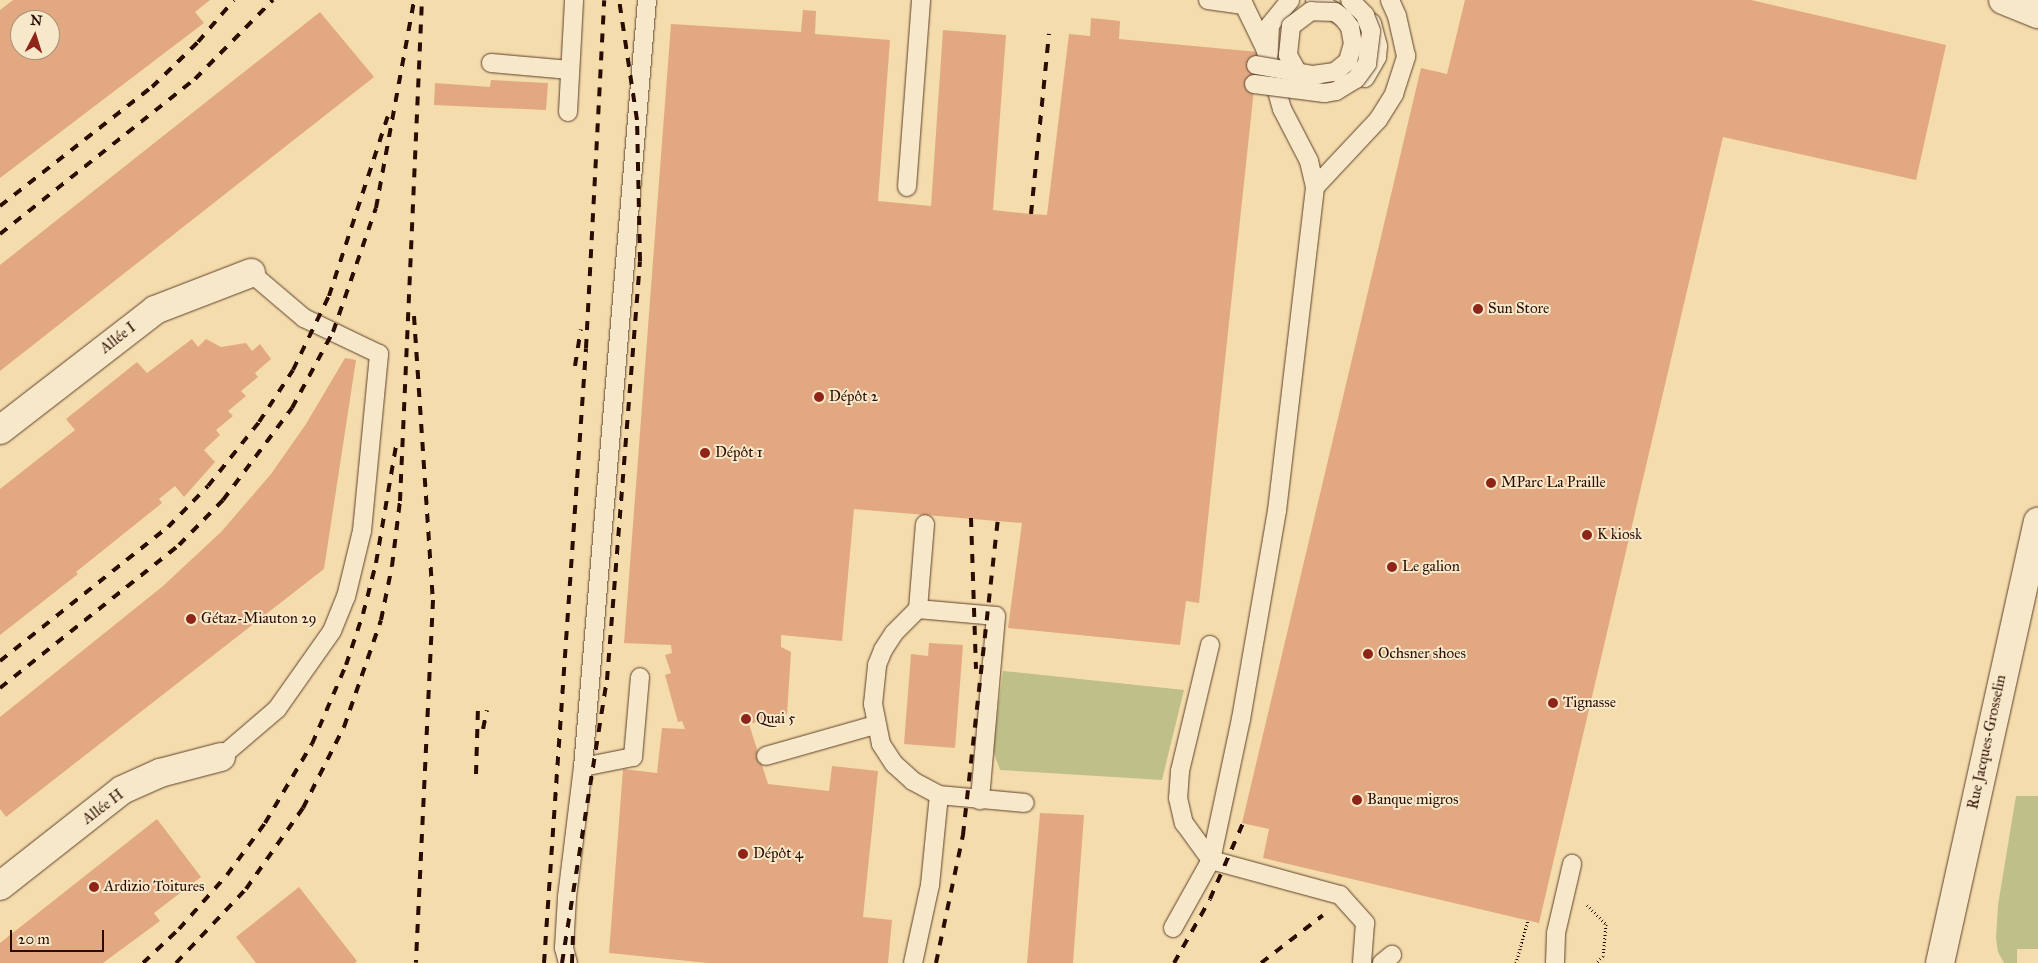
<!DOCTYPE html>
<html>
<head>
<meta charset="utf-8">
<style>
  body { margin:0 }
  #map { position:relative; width:2038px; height:963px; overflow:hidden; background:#f5dcad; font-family:"IM FELL Great Primer",serif }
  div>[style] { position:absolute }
  .green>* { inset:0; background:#bfbf88 }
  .building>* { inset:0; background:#e2a882 }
  .path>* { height:3px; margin-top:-1.5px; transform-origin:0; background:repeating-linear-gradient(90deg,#2b0c01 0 1px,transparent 0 3.5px) }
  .roads { filter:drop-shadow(0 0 1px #5e402c) drop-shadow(0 0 1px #5e402c) }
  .service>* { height:18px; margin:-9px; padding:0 9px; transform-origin:9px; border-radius:9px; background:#f8e8ca }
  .minor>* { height:28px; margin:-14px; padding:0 14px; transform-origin:14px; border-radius:14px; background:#f8e8ca }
  .tertiary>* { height:28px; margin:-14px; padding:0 14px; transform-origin:14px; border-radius:14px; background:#f8e8ca }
  .rail>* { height:4px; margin-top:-2px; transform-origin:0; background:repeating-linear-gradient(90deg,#2b0c01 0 9px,transparent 0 18px) }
  .bridges { filter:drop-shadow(0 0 1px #5e402c) drop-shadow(0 0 1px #5e402c) }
  .service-bridge>* { height:18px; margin:-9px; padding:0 9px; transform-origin:9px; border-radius:9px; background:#f8e8ca }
  .dots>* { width:14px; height:14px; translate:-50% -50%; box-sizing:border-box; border:2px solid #f8e8ca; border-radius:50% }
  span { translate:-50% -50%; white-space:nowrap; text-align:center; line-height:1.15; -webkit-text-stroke:4px #f8e8ca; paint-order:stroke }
  .poi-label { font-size:15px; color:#2b0c01 }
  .left { translate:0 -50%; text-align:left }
  .street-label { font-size:15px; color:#2b0c01 }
  .north { position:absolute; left:10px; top:10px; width:50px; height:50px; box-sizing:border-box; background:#f8e8ca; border:1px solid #a6907a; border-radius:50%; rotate:5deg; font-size:14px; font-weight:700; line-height:20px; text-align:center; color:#2b0c01 }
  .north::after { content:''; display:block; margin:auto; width:18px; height:22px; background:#8f2418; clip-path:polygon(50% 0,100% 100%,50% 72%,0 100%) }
  .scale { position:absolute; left:10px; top:930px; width:94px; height:22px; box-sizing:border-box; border:2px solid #2b0c01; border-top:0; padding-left:6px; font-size:15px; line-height:18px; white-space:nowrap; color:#2b0c01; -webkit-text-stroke:4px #f8e8ca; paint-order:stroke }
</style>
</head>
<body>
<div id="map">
  <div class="green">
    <div style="clip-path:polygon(1003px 671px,1184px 690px,1162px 780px,1000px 770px,993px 750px)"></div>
    <div style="clip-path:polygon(2016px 796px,2038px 796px,2038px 949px,2017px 949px,2017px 963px,2004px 963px,1998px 952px,1996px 938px,1998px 905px)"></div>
  </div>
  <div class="building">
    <div style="clip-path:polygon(evenodd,13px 0,210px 0,195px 12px,204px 23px,0 178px,0 10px,13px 0,20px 20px,50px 20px,50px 50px,20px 50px,20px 20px)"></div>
    <div style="clip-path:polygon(1465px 0,1751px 0,1946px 45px,1916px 180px,1723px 137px,1539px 923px,1263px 858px,1269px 829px,1242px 823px,1421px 68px,1447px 74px)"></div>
    <div style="clip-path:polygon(803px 10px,816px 11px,815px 34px,890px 40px,878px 201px,931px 206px,943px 30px,1006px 35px,993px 210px,1031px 214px,1047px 215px,1069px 34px,1090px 36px,1091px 18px,1120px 21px,1119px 39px,1258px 52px,1199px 603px,1186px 601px,1180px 645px,1008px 628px,1022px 523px,854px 509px,842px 641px,781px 635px,781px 647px,791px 652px,787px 714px,749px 724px,768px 784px,829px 791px,832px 766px,878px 771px,863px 917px,892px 920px,888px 963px,708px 963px,609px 953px,623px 769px,657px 773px,662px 728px,685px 729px,682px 721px,678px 722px,665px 675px,671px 673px,665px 655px,672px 653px,671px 645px,624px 643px,671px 24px,801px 32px)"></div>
    <div style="clip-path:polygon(320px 12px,374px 77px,0 371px,0 265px)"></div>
    <div style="clip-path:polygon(491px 80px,548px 83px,546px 110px,434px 105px,435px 83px,490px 87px)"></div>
    <div style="clip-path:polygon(192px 339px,198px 347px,206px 339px,221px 347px,246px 343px,252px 351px,260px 344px,271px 359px,255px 373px,258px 377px,241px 391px,246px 396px,228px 411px,233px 416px,216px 430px,220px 435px,204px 450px,215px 462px,184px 497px,175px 486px,159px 499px,162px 503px,76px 572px,78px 574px,0 635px,0 489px,75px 430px,66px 419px,137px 362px,147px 373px)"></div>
    <div style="clip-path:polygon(345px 358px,356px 360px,324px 569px,6px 817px,0 809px,0 717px,163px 586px,222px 531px,271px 474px,306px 424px)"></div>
    <div style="clip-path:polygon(929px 643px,963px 645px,955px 748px,904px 744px,911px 654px,928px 656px)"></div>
    <div style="clip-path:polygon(1040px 813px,1084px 815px,1073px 963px,1027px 963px)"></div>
    <div style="clip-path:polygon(157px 819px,201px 877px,154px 913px,160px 921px,103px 963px,0 963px,0 943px)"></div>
    <div style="clip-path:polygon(299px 887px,357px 961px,355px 963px,256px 963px,236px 937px)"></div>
  </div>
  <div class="path">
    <div style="left:1587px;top:905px;width:27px;rotate:45deg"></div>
    <div style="left:1606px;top:924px;width:32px;rotate:95deg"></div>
    <div style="left:1603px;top:956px;width:10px;rotate:135deg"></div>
    <div style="left:1516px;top:963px;width:45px;rotate:-74.4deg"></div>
  </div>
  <div class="roads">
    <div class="service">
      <div style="left:1208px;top:0;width:36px;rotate:8deg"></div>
      <div style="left:1315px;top:0;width:29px;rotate:31deg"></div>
      <div style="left:1269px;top:53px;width:28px;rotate:-88deg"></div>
      <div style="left:1270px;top:25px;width:32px;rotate:-51deg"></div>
      <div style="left:491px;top:63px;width:79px;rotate:5.1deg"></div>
      <div style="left:1365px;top:78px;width:24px;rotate:-60deg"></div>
      <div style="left:1377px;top:57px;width:11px;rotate:-85deg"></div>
      <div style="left:1378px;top:46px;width:24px;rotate:-105deg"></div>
      <div style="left:568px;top:112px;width:112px;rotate:-86.9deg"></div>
      <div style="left:907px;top:187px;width:188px;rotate:-85.7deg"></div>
      <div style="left:1315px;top:187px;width:92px;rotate:-46.8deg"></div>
      <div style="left:1378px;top:120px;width:31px;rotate:-58deg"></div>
      <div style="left:1394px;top:94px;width:40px;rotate:-72deg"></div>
      <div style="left:1406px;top:56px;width:41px;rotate:-102.7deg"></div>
      <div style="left:1397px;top:16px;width:17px;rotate:-114deg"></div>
      <div style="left:918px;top:609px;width:78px;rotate:5.1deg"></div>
      <div style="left:996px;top:616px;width:185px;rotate:95deg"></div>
      <div style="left:1210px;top:645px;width:130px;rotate:103.4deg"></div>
      <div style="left:1180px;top:771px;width:27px;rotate:94deg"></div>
      <div style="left:1178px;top:798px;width:26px;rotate:77deg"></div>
      <div style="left:1184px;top:823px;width:46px;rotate:53.9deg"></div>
      <div style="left:1211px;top:860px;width:134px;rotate:15.2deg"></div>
      <div style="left:1340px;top:895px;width:38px;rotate:48deg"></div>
      <div style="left:1365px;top:923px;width:40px;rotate:94.3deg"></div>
      <div style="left:766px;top:756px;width:113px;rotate:-15.9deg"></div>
      <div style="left:221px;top:757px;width:74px;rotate:-40.6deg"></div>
      <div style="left:277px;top:709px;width:95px;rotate:-54.8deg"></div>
      <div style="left:332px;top:631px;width:37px;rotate:-68deg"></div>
      <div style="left:346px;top:597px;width:68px;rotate:-76.4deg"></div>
      <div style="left:362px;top:531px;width:178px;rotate:-84.5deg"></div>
      <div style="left:379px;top:354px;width:83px;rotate:-154.4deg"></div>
      <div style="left:304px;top:318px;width:70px;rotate:-139.7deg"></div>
      <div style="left:583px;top:767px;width:51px;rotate:-11.3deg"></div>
      <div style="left:633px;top:757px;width:80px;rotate:-85deg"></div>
      <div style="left:939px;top:795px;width:86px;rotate:5.3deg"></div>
      <div style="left:1173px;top:928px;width:78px;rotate:-60.8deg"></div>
      <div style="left:1211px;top:860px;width:144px;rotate:-78deg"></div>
      <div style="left:1241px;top:719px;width:211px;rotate:-80.2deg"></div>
      <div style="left:1277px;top:511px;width:326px;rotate:-83.3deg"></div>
      <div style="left:1315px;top:187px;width:27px;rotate:-103deg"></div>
      <div style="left:1309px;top:161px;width:59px;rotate:-117.4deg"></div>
      <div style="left:1282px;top:109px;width:63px;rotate:-105.6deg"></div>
      <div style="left:1265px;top:48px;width:48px;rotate:-116deg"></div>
      <div style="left:1244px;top:5px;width:9px;rotate:-148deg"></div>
      <div style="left:568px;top:963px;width:16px;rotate:-105deg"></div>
      <div style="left:564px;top:948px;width:51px;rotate:-86.6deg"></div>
      <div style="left:567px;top:897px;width:131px;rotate:-83deg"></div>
      <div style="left:583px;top:767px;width:770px;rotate:-85.23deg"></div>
      <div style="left:913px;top:963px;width:80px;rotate:-77.7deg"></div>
      <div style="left:930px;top:885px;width:90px;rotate:-84.3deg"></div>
      <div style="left:939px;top:795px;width:30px;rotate:-152deg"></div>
      <div style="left:913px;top:781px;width:25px;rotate:-138deg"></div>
      <div style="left:894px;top:764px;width:24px;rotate:-123deg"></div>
      <div style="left:881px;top:744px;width:41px;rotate:-101.3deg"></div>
      <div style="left:873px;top:704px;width:39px;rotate:-84deg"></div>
      <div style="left:877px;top:665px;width:16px;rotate:-68deg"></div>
      <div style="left:883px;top:650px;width:20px;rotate:-57deg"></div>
      <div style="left:894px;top:633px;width:34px;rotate:-45deg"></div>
      <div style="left:918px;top:609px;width:85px;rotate:-85.3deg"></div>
      <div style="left:1382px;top:963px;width:13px;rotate:-39deg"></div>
      <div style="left:1555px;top:963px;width:30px;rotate:-88deg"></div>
      <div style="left:1556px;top:933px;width:71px;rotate:-76.9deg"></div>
    </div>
    <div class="minor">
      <div style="left:2003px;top:0;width:38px;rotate:22deg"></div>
      <div style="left:0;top:430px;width:196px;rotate:-37.7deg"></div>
      <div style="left:155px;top:310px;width:103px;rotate:-21.1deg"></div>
      <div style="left:0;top:886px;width:155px;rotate:-38.2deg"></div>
      <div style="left:122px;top:790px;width:42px;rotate:-24.1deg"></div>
      <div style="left:160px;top:773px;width:63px;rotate:-14.7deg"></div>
    </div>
    <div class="tertiary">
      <div style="left:1940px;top:963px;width:452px;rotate:-77.5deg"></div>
    </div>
  </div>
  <div class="rail">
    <div style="left:0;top:206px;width:193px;rotate:-38.1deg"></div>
    <div style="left:152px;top:87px;width:64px;rotate:-44.4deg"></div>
    <div style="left:198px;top:42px;width:55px;rotate:-49.4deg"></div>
    <div style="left:1031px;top:214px;width:181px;rotate:-84.3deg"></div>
    <div style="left:0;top:234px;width:249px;rotate:-38.5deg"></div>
    <div style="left:195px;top:79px;width:111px;rotate:-45.4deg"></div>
    <div style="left:414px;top:316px;width:285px;rotate:86.2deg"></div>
    <div style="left:433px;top:600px;width:363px;rotate:92.7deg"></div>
    <div style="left:575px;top:366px;width:37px;rotate:-81deg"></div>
    <div style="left:971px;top:518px;width:151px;rotate:88.1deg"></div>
    <div style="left:0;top:661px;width:215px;rotate:-38.6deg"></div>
    <div style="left:168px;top:527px;width:57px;rotate:-45.7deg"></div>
    <div style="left:208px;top:486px;width:82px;rotate:-51.4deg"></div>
    <div style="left:259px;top:422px;width:62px;rotate:-56.8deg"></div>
    <div style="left:293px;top:370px;width:82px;rotate:-64.1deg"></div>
    <div style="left:329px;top:296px;width:189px;rotate:-71.9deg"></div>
    <div style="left:0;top:688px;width:229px;rotate:-38.6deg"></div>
    <div style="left:179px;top:545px;width:63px;rotate:-45.6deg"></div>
    <div style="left:223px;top:500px;width:115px;rotate:-53.1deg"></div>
    <div style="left:292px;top:408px;width:86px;rotate:-61.7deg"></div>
    <div style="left:333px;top:332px;width:131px;rotate:-70.9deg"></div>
    <div style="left:376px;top:208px;width:211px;rotate:-79.6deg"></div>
    <div style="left:483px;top:729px;width:19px;rotate:-78deg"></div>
    <div style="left:476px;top:774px;width:67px;rotate:-88.3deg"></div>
    <div style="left:143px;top:963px;width:50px;rotate:-43.4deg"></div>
    <div style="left:179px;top:929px;width:72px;rotate:-48.4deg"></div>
    <div style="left:227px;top:875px;width:64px;rotate:-53.8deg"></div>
    <div style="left:265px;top:823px;width:92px;rotate:-59.3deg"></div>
    <div style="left:312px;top:744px;width:86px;rotate:-66.7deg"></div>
    <div style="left:346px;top:665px;width:54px;rotate:-71.6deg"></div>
    <div style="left:363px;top:614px;width:53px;rotate:-75.7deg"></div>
    <div style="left:376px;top:563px;width:119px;rotate:-80.3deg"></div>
    <div style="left:176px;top:963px;width:102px;rotate:-46.6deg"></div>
    <div style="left:246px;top:889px;width:99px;rotate:-54.9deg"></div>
    <div style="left:303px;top:808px;width:91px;rotate:-63.2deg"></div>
    <div style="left:344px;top:727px;width:113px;rotate:-70.9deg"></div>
    <div style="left:381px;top:620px;width:55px;rotate:-78.5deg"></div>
    <div style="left:392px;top:566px;width:65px;rotate:-83deg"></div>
    <div style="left:400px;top:501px;width:501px;rotate:-87.49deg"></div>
    <div style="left:544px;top:963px;width:616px;rotate:-86.09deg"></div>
    <div style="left:586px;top:348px;width:348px;rotate:-87deg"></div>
    <div style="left:562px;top:963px;width:287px;rotate:-81deg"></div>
    <div style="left:607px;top:680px;width:420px;rotate:-85.5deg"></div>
    <div style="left:640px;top:261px;width:141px;rotate:-91.2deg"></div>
    <div style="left:637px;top:120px;width:121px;rotate:-98.5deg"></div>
    <div style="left:572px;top:963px;width:35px;rotate:-88deg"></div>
    <div style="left:936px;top:963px;width:131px;rotate:-78.1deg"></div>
    <div style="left:963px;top:835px;width:317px;rotate:-83.7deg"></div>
    <div style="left:1174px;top:963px;width:73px;rotate:-60.6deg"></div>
    <div style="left:1210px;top:899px;width:83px;rotate:-66.5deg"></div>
    <div style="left:1261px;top:963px;width:78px;rotate:-37.7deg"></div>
  </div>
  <div class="bridges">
    <div class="service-bridge">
      <div style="left:1256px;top:65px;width:58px;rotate:10deg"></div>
      <div style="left:1313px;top:75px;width:22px;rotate:-8deg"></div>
      <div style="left:1335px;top:72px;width:17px;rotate:-40deg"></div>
      <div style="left:1348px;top:61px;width:18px;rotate:-74deg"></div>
      <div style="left:1353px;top:44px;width:17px;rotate:-100deg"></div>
      <div style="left:1350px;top:27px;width:11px;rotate:-128deg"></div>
      <div style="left:1343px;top:18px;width:10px;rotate:-143deg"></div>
      <div style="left:1335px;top:12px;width:24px;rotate:-178deg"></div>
      <div style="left:1311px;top:11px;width:25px;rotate:143deg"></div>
      <div style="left:1291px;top:26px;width:29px;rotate:96deg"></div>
      <div style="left:1288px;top:55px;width:18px;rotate:61deg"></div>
      <div style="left:1254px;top:84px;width:71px;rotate:7.3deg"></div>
      <div style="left:1324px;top:93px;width:12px;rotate:-9deg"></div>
      <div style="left:1336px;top:91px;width:23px;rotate:-31deg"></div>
      <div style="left:1356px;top:79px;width:19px;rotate:-54deg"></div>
      <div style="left:1367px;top:64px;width:33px;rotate:-83deg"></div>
      <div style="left:1371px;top:31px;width:17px;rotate:-111deg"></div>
      <div style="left:1365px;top:15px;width:21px;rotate:-135deg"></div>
    </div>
  </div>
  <div class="dots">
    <div style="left:1478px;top:309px;background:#8f2418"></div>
    <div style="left:819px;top:397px;background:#8f2418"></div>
    <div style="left:705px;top:453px;background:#8f2418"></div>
    <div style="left:1491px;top:483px;background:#8f2418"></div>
    <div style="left:1587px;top:535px;background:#8f2418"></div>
    <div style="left:1392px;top:567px;background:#8f2418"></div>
    <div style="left:191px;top:619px;background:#8f2418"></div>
    <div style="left:1368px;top:654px;background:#8f2418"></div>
    <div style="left:1553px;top:703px;background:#8f2418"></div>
    <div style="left:746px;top:719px;background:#8f2418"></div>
    <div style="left:1357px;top:800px;background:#8f2418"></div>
    <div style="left:743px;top:854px;background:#8f2418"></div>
    <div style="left:94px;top:887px;background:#8f2418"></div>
  </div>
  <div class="poi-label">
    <span class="left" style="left:1488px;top:309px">Sun Store</span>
    <span class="left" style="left:829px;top:397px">Dépôt 2</span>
    <span class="left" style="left:715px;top:453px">Dépôt 1</span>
    <span class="left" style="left:1501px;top:483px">MParc La Praille</span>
    <span class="left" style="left:1597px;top:535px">K kiosk</span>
    <span class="left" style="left:1402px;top:567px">Le galion</span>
    <span class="left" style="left:201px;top:619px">Gétaz-Miauton 29</span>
    <span class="left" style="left:1378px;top:654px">Ochsner shoes</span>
    <span class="left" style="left:1563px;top:703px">Tignasse</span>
    <span class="left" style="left:756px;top:719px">Quai 5</span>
    <span class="left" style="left:1367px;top:800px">Banque migros</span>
    <span class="left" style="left:753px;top:854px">Dépôt 4</span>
    <span class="left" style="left:104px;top:887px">Ardizio Toitures</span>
  </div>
  <div class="street-label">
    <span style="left:118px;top:338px;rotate:-38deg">Allée I</span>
    <span style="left:1987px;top:742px;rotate:-78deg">Rue Jacques-Grosselin</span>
    <span style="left:103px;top:807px;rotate:-37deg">Allée H</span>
  </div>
  <div class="north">N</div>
  <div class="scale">20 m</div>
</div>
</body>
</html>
